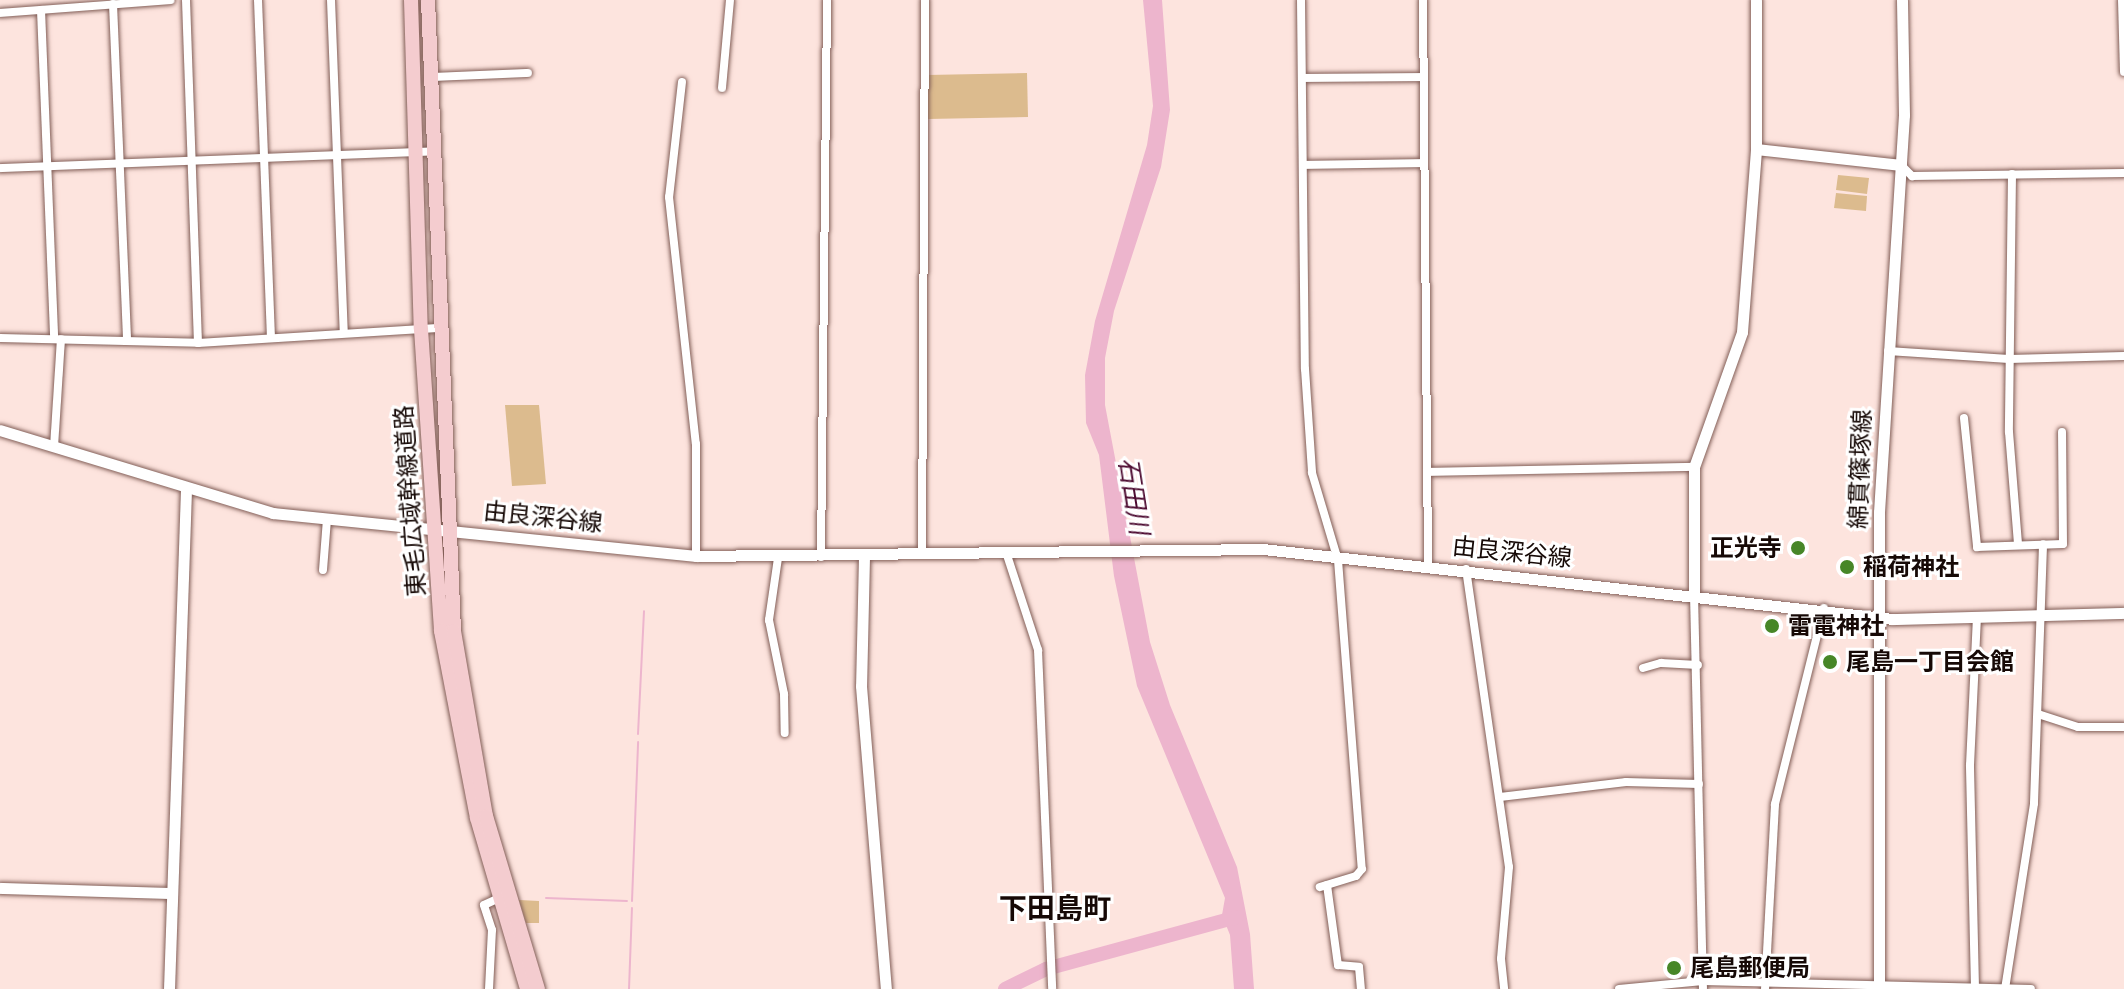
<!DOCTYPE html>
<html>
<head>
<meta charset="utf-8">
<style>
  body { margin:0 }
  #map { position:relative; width:2124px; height:989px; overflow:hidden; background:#fde4de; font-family:Inter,"Noto Sans JP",sans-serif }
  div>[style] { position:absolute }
  .green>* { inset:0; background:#dcbb8e }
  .water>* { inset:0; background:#edb5cd }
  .stream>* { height:2px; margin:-1px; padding:0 1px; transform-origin:1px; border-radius:1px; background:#edb5cd }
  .river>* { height:14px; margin:-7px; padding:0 7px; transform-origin:7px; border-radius:7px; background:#edb5cd }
  .roads { filter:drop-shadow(0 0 2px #825e57) drop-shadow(0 0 2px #825e57) }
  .street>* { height:8px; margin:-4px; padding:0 4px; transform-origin:4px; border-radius:4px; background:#fff }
  .secondary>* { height:11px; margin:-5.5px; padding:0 5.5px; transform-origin:5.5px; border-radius:5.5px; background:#fff }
  .highway>* { height:14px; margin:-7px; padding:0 7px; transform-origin:7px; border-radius:7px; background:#f4cccf }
  .dots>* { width:22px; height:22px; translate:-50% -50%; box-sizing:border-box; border:4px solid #fff; border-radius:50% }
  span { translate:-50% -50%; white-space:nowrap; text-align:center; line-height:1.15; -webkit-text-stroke:6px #fff; paint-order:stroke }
  .street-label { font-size:24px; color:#160906 }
  .poi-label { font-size:24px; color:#160906; font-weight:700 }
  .right { translate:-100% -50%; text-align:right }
  .left { translate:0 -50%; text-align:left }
  .water-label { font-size:26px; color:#4c0a30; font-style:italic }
  .quarter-label { font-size:28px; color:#160906; font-weight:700 }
</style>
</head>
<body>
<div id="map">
  <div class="green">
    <div style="clip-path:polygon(1027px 73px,1028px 117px,928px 119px,927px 75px)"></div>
    <div style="clip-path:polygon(1838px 175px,1869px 178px,1867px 194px,1836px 190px)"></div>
    <div style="clip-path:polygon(1836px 193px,1867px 196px,1866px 211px,1834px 208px)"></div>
    <div style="clip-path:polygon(505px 405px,539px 405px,546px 484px,512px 486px)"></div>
    <div style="clip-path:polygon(519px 900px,539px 901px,539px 923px,526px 923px)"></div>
  </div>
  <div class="water">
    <div style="clip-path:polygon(1143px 0,1162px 0,1170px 110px,1161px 167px,1114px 311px,1105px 358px,1105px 405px,1150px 642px,1170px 705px,1237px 867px,1250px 934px,1254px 989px,1234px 989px,1230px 935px,1222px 915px,1225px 898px,1137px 686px,1114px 576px,1099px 455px,1086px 423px,1085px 375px,1095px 321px,1147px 145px,1153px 106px)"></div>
  </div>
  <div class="stream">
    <div style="left:638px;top:734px;width:123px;rotate:-87.2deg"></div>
    <div style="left:546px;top:898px;width:81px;rotate:2.1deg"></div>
    <div style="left:632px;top:901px;width:159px;rotate:-87.8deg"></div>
    <div style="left:629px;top:989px;width:81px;rotate:-87.9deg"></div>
  </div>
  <div class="river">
    <div style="left:1005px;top:989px;width:46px;rotate:-26deg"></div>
    <div style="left:1046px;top:969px;width:198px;rotate:-15.2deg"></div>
  </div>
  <div class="roads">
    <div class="street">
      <div style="left:186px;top:0;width:343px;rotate:88deg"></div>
      <div style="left:258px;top:0;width:338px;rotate:87.8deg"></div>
      <div style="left:331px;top:0;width:333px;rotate:87.8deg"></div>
      <div style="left:1301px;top:0;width:369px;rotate:89.4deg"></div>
      <div style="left:1305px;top:369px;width:104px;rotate:86.1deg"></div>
      <div style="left:1312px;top:473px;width:91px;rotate:73.4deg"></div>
      <div style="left:1338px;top:560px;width:310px;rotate:85.6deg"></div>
      <div style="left:1362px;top:869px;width:9px;rotate:131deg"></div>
      <div style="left:1356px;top:876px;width:38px;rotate:163deg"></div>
      <div style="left:1423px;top:0;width:564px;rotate:89.49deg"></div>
      <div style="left:2122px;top:0;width:72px;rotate:88.4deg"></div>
      <div style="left:113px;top:4px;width:336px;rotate:87.6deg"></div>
      <div style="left:41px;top:10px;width:329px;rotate:87.7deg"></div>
      <div style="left:0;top:13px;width:171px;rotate:-4.3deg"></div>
      <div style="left:431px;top:77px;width:97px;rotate:-2.4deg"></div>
      <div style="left:1302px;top:78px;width:122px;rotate:-0.5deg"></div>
      <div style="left:682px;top:82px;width:116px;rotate:96.4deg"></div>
      <div style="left:669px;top:197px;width:248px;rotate:83.8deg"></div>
      <div style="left:696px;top:444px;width:112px;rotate:90deg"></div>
      <div style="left:722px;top:88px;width:88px;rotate:-84.8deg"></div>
      <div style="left:1303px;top:165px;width:121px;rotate:-0.9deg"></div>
      <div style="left:1901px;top:165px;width:16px;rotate:45deg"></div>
      <div style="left:1912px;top:176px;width:212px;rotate:-0.8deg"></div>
      <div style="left:0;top:168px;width:433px;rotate:-2.2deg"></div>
      <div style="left:2012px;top:174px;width:258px;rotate:90.7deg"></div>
      <div style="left:2009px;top:432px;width:113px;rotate:85.4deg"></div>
      <div style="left:0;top:338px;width:198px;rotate:1.4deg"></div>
      <div style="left:198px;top:343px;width:240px;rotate:-3.6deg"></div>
      <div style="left:1888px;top:351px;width:121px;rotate:3.8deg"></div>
      <div style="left:2009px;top:359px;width:115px;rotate:-1.5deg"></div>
      <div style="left:1964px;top:418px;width:130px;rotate:84.2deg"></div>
      <div style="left:1977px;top:547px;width:86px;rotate:-2deg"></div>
      <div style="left:2063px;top:544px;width:112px;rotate:-90.5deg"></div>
      <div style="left:54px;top:447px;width:108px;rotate:-86.3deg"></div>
      <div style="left:1427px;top:472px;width:267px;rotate:-1.1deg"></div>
      <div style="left:922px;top:555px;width:555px;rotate:-89.69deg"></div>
      <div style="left:1007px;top:555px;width:100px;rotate:71.9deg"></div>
      <div style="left:1038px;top:650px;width:339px;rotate:87.6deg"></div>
      <div style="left:821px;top:557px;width:557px;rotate:-89.38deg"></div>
      <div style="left:778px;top:558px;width:63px;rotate:98.3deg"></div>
      <div style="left:769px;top:620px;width:76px;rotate:78.5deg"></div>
      <div style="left:784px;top:694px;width:39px;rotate:89deg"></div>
      <div style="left:1466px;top:569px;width:301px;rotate:81.8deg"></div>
      <div style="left:1509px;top:867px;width:92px;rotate:95deg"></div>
      <div style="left:1501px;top:959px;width:30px;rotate:84deg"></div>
      <div style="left:323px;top:570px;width:51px;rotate:-85.5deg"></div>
      <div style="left:1694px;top:594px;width:395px;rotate:88.7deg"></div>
      <div style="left:1643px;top:668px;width:19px;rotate:-16deg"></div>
      <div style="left:1661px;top:663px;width:37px;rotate:3deg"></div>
      <div style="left:2038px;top:714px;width:42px;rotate:18deg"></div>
      <div style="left:2078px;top:727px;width:46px"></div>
      <div style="left:1500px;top:797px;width:127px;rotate:-6.8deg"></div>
      <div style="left:1626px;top:782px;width:73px;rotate:1.6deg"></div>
      <div style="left:1327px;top:885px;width:81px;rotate:82.2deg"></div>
      <div style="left:1338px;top:965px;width:21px;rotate:5deg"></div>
      <div style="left:1359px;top:967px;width:22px;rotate:85deg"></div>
      <div style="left:1975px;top:988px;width:223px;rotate:-91.3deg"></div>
      <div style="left:1970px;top:765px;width:148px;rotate:-87.3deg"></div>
      <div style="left:489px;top:989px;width:59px;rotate:-87.1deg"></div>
      <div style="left:492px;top:930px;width:26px;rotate:-108deg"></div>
      <div style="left:484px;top:905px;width:14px;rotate:-25deg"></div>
      <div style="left:1619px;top:989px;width:84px;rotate:-5.4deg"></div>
      <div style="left:1703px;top:981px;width:328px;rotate:1.4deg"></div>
      <div style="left:1765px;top:989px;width:185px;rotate:-86.9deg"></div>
      <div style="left:1775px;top:804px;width:202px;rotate:-76deg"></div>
      <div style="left:2005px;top:989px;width:188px;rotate:-81.1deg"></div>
      <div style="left:2034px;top:803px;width:259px;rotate:-88deg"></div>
    </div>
    <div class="secondary">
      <div style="left:1756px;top:149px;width:146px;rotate:6.3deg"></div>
      <div style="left:0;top:430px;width:285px;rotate:16.9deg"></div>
      <div style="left:273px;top:513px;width:425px;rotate:5.8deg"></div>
      <div style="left:696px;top:556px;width:567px;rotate:-0.71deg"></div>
      <div style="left:1263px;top:549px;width:634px;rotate:6.34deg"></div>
      <div style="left:1893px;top:619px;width:231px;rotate:-1.5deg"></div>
      <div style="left:864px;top:557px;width:129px;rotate:91.3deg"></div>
      <div style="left:861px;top:686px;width:304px;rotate:85.3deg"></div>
      <div style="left:1694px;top:593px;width:126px;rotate:-90deg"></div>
      <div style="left:1694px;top:467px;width:143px;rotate:-70.4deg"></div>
      <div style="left:1742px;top:332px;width:184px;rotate:-85.6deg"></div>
      <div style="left:1756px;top:149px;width:149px;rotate:-90deg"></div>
      <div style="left:0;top:888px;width:172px;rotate:1.7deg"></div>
      <div style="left:169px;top:989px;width:500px;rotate:-88.05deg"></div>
      <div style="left:1879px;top:989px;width:477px;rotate:-90deg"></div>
      <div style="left:1879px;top:512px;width:398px;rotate:-86.4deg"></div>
      <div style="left:1904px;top:115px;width:115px;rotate:-91deg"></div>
    </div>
    <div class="highway">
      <div style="left:411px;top:0;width:329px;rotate:88.3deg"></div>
      <div style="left:421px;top:329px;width:303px;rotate:86.2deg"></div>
      <div style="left:441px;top:631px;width:190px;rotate:79.1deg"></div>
      <div style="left:477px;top:818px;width:178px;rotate:73.7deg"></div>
      <div style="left:428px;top:0;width:632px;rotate:87.64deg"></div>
      <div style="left:454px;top:631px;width:188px;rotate:80.2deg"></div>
      <div style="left:486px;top:816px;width:181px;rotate:73.3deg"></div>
    </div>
  </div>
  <div class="dots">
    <div style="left:1798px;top:548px;background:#478627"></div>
    <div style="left:1847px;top:567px;background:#478627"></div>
    <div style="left:1772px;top:626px;background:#478627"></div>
    <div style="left:1830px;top:662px;background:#478627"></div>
    <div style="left:1674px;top:968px;background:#478627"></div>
  </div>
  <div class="street-label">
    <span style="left:1860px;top:469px;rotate:-88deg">綿貫篠塚線</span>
    <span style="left:410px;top:501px;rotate:-94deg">東毛広域幹線道路</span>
    <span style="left:543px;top:517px;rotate:6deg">由良深谷線</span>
    <span style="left:1512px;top:552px;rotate:6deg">由良深谷線</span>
  </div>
  <div class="poi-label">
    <span class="right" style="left:1782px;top:548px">正光寺</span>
    <span class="left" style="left:1863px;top:567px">稲荷神社</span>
    <span class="left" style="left:1788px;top:626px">雷電神社</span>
    <span class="left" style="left:1846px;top:662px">尾島一丁目会館</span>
    <span class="left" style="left:1690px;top:968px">尾島郵便局</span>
  </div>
  <div class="water-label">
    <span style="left:1134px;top:496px;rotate:81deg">石田川</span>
  </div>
  <div class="quarter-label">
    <span style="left:1055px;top:908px">下田島町</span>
  </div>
</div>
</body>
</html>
